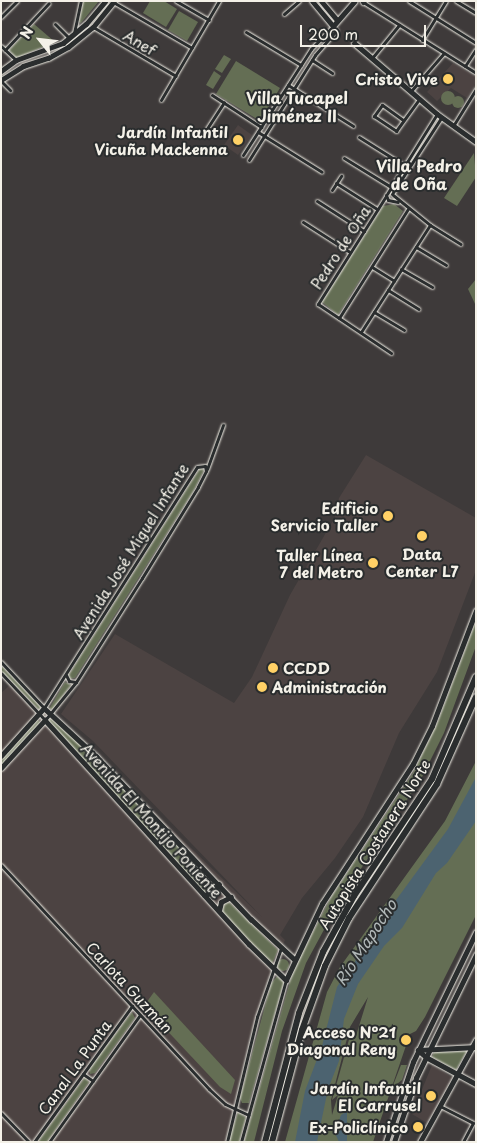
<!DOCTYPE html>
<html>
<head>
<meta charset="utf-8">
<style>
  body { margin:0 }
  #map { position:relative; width:477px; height:1143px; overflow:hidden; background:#3e3a3a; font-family:"Playpen Sans",sans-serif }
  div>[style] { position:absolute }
  .built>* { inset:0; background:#4c4342 }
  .green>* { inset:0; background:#646e54 }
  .round { border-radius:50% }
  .water>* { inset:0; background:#4c6370 }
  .roads { filter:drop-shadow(0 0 1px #f4f1e8) drop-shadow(0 0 1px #f4f1e8) }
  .minor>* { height:3px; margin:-1.5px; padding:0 1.5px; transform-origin:1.5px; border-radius:1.5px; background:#2a2d2e }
  .tertiary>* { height:4.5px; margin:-2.25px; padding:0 2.25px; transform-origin:2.25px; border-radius:2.25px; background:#2a2d2e }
  .secondary>* { height:5px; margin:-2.5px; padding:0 2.5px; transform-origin:2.5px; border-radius:2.5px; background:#2a2d2e }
  .motorway>* { height:6px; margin:-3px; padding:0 3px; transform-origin:3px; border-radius:3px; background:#2a2d2e }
  .dots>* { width:14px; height:14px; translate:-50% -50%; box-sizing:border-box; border:2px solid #2a2d2e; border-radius:50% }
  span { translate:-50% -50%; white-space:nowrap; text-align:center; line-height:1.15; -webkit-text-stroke:4px #2a2d2e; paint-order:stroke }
  .street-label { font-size:15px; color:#f4f1e8 }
  .poi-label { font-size:15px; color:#f4f1e8; font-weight:700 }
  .right { translate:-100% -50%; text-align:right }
  .left { translate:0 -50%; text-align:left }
  .neighbourhood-label { font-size:16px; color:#f4f1e8; font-weight:700 }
  .water-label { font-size:16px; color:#b1b8b8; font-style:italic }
  .frame { position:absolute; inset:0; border:2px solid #f4f1e8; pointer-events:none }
  .north { position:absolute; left:15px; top:15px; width:50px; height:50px; -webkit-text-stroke:4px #2a2d2e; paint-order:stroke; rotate:299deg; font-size:14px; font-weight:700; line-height:20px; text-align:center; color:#f4f1e8 }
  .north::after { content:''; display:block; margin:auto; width:18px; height:22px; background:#f4f1e8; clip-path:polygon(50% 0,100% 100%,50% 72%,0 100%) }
  .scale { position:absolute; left:300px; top:25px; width:126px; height:22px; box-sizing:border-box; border:2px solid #f4f1e8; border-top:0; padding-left:6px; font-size:15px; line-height:18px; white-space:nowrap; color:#f4f1e8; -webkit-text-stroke:4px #2a2d2e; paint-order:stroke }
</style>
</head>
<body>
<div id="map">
  <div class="built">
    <div style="clip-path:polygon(453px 63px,476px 77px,476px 84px,467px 98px,451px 88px,437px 101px,427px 92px)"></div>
    <div style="clip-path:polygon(238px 125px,252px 135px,238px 155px,224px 145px)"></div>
    <div style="clip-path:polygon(366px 455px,476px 518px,476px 570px,437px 672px,399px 733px,363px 817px,335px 858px,302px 898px,280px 935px,285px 940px,271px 971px,250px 1037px,225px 1142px,1px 1142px,1px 693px,10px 685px,37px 714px,45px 706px,262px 917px,93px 741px,61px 714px,115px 634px,234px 703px,252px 677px,290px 595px,335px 517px,339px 498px)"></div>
    <div style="clip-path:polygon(432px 1065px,453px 1078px,427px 1123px,412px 1114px)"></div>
  </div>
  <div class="green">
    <div style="clip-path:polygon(83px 1px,99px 1px,81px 23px,79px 22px)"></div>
    <div style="clip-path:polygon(150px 1px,164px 1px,177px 9px,166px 27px,143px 13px)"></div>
    <div style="clip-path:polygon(179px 11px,198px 22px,187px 41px,168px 30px)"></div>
    <div style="clip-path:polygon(34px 24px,55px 42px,16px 58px,9px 50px)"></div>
    <div style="clip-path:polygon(224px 55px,231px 59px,222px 73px,215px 69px)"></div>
    <div style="clip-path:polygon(236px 61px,280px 88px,260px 121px,216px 94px)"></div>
    <div style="clip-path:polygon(214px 71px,221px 76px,213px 89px,206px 85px)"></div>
    <div class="round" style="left:441px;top:91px;width:14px;height:14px"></div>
    <div class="round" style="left:452px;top:96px;width:12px;height:12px"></div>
    <div style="clip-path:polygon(474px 153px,476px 177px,457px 206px,444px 198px)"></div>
    <div style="clip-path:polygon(394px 204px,403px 211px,338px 315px,322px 302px,383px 206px)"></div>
    <div style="clip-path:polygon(476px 279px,476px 306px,468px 289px)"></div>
    <div style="clip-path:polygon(200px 468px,204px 470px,193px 492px,75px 678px,69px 679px,68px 676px)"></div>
    <div style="clip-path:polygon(476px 621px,476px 646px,444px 733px,421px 779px,340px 900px,306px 963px,282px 1031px,254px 1142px,244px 1142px,293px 971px,331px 897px,413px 773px,438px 721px)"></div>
    <div style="clip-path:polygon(1px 665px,41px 707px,39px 710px,1px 671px)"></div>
    <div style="clip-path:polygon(65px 682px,71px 685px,53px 709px,49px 709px)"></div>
    <div style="clip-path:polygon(52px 718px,90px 753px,213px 882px,210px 893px,203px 891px,48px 721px)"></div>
    <div style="clip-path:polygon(37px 719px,41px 723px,1px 766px,1px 759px)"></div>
    <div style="clip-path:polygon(evenodd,476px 761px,476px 915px,425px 1017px,416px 1031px,410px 1034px,373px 1142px,285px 1142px,327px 992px,340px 967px,445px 821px,476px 761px,368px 997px,355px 1039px,350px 1036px,332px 1100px,338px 1095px,332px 1115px,331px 1100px,350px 1027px,368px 997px)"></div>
    <div style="clip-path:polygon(226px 902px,229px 902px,278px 950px,272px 964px,220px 911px)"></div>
    <div class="round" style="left:277px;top:959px;width:12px;height:12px"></div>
    <div style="clip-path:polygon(277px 976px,284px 982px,249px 1103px,242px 1103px,240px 1098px,271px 984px)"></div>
    <div style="clip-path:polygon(154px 992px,235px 1080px,231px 1094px,220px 1087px,144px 1006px)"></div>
    <div style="clip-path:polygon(132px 1012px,135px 1018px,95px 1073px,90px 1074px,89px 1069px)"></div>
    <div style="clip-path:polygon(467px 1051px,456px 1070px,432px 1057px,434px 1052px)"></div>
    <div style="clip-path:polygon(401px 1065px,407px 1065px,402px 1080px,392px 1088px)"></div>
    <div style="clip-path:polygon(85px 1077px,89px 1082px,47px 1142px,38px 1142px)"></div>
    <div style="clip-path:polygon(238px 1112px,246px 1117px,239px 1142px,228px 1142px)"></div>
  </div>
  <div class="water">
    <div style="clip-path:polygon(476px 777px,476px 821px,447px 863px,436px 873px,402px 928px,384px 946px,358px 984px,344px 1019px,339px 1061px,328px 1089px,317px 1142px,295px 1142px,305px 1091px,322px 1046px,337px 987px,343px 978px,352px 972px,358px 952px,448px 829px)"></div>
    <div style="clip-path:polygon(347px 1111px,347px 1142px,339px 1142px,335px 1133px,340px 1131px,337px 1126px,341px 1115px)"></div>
  </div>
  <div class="roads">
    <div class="minor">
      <div style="left:176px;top:1px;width:38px;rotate:30deg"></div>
      <div style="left:409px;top:1px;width:79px;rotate:32.1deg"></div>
      <div style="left:456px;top:1px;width:23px;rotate:31deg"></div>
      <div style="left:113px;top:2px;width:91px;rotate:30.2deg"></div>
      <div style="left:363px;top:2px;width:133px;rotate:32.1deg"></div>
      <div style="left:284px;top:14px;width:20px;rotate:-41deg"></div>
      <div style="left:1px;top:17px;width:23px;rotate:-45deg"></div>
      <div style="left:55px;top:24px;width:20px;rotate:45deg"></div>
      <div style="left:93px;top:27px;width:96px;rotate:30.6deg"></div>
      <div style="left:246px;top:32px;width:64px;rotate:31deg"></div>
      <div style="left:74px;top:33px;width:33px;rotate:-78deg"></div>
      <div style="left:422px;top:40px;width:46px;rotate:-58.4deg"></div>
      <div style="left:1px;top:46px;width:21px;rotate:43deg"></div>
      <div style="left:5px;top:50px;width:64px;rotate:-46.9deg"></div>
      <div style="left:372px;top:58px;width:43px;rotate:-50.7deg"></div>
      <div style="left:312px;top:60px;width:24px;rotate:33deg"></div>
      <div style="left:465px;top:66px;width:20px;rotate:-57deg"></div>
      <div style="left:1px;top:81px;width:13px;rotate:45deg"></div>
      <div style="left:288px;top:85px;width:77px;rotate:32.2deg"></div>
      <div style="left:411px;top:91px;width:50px;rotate:-49deg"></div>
      <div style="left:212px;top:95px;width:59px;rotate:33.1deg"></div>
      <div style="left:161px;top:100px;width:115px;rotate:-59.6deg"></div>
      <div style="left:403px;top:120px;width:26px;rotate:-144deg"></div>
      <div style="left:382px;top:105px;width:14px;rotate:126deg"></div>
      <div style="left:374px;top:116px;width:27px;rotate:34deg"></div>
      <div style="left:396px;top:131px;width:39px;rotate:-54deg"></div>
      <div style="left:453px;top:126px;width:44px;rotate:-58.1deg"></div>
      <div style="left:206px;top:130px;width:33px;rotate:-57deg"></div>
      <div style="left:258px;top:132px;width:75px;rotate:32deg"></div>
      <div style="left:359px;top:137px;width:54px;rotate:32.2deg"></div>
      <div style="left:243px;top:155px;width:126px;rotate:-57.3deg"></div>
      <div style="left:311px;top:49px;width:32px;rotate:-46deg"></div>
      <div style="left:344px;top:158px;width:55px;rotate:31.7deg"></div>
      <div style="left:249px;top:160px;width:124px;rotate:-57.8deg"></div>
      <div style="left:315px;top:55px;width:33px;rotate:-49deg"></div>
      <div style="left:336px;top:183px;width:49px;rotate:32.4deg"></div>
      <div style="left:332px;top:190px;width:17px;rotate:-57deg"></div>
      <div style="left:387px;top:194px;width:94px;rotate:-58deg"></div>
      <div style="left:392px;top:194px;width:90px;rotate:-57.2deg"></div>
      <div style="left:386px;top:195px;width:5px;rotate:68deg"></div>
      <div style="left:388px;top:200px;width:10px;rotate:11deg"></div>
      <div style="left:393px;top:195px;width:48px;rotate:39deg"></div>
      <div style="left:430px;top:225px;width:36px;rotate:32deg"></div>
      <div style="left:386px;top:196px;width:128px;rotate:122.2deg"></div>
      <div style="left:318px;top:304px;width:88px;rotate:33.9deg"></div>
      <div style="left:317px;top:201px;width:56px;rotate:32.6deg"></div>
      <div style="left:303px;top:222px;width:56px;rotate:32.6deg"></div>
      <div style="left:416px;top:247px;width:35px;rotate:31deg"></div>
      <div style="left:372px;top:267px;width:26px;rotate:32deg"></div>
      <div style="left:401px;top:269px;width:36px;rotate:30deg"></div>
      <div style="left:388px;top:290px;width:36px;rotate:32deg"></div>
      <div style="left:374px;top:312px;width:35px;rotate:31deg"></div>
      <div style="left:339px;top:318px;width:129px;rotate:-57.7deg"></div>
      <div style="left:361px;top:332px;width:127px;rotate:-57.2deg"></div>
      <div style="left:207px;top:469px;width:47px;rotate:-70deg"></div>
      <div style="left:1px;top:662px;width:63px;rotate:46.9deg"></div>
      <div style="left:44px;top:708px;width:285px;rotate:-57.6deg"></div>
      <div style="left:197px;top:467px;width:8px;rotate:-7deg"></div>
      <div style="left:205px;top:466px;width:5px;rotate:79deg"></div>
      <div style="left:206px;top:471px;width:18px;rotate:117deg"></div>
      <div style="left:198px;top:487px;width:107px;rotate:121.6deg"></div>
      <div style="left:142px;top:578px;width:123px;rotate:122.4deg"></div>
      <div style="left:76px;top:682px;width:49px;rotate:129.2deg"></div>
      <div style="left:45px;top:720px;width:64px;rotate:-133.1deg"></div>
      <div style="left:66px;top:675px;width:7px;rotate:63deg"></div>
      <div style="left:69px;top:681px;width:7px;rotate:8deg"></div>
      <div style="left:1px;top:865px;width:306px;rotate:47.1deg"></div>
      <div style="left:209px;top:1089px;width:22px;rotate:43deg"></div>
      <div style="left:225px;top:1104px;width:26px;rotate:25deg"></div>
      <div style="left:83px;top:1074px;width:12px;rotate:35deg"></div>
      <div style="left:440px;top:1106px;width:37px;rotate:27deg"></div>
      <div style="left:473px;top:1123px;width:21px;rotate:118deg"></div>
      <div style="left:1px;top:1113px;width:40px;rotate:46deg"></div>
      <div style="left:34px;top:1142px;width:168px;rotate:-54.2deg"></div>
      <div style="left:49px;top:1142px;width:156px;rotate:-54.4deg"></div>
      <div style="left:227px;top:1142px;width:129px;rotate:-76.5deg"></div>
      <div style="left:257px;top:1017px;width:73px;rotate:-70.8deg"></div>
      <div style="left:241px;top:1142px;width:168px;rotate:-74.5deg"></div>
    </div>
    <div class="tertiary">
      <div style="left:1px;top:756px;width:64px;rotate:-48.1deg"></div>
      <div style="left:44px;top:708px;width:72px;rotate:42.8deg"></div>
      <div style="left:97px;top:757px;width:224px;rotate:46.5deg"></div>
      <div style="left:251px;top:919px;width:59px;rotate:42.9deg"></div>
      <div style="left:1px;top:768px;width:65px;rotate:-47.5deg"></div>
      <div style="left:45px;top:720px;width:303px;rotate:47.7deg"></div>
      <div style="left:249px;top:944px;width:52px;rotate:44.2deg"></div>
      <div style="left:286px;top:980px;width:84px;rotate:-64.7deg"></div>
      <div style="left:322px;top:904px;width:167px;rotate:-57deg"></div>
      <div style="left:413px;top:764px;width:42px;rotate:-63.4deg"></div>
      <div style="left:432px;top:726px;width:123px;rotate:-69.1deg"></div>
      <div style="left:204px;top:895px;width:8px;rotate:-14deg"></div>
      <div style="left:212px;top:893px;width:11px;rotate:-52deg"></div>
      <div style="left:219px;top:911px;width:9px;rotate:-77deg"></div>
      <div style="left:221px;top:902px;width:11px;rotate:-27deg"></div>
      <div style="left:418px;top:1050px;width:11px;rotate:41deg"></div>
      <div style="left:426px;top:1057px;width:57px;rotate:28.4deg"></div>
      <div style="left:418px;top:1050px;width:58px;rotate:-3deg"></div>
      <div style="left:386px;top:1142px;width:84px;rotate:-71.4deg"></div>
      <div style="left:413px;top:1062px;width:144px;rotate:-64.1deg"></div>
      <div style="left:394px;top:1142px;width:68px;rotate:-71deg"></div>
      <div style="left:416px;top:1078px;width:137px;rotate:-64deg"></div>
      <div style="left:420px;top:1142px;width:116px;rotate:-61.2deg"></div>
    </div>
    <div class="secondary">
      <div style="left:312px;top:1px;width:33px;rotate:50deg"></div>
      <div style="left:333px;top:26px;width:33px;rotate:-49deg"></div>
      <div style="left:321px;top:1px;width:25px;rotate:50deg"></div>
      <div style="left:363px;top:2px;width:1px;rotate:-45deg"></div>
      <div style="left:354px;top:43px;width:109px;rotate:40.5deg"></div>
      <div style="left:437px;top:114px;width:48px;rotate:35.7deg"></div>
      <div style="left:1px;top:71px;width:19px;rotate:-36deg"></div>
      <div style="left:16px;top:60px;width:50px;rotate:-19.9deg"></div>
      <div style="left:63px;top:43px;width:30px;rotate:-40deg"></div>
      <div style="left:86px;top:24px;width:30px;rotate:-50deg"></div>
      <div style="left:1px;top:80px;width:26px;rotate:-32deg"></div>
      <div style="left:23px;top:66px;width:26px;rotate:-18deg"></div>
      <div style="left:48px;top:58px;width:23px;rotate:-29deg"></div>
      <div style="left:68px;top:47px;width:32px;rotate:-39deg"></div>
      <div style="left:93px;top:27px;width:33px;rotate:-51deg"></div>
    </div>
    <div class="motorway">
      <div style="left:265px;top:1142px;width:133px;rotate:-75.2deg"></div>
      <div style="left:299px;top:1013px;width:66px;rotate:-68.5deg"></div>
      <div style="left:323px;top:952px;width:64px;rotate:-61deg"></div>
      <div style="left:354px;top:896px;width:141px;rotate:-56.3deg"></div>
      <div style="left:432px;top:779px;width:111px;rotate:-66.7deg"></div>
      <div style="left:272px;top:1142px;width:116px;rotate:-75deg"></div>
      <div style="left:302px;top:1030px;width:68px;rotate:-70.2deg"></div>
      <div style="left:325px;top:966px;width:54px;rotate:-63.4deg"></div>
      <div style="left:349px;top:918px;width:160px;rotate:-56.7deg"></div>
      <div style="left:437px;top:784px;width:95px;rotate:-65.9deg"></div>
    </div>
  </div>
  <div class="dots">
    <div style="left:448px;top:79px;background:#ffd166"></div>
    <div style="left:238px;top:140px;background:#ffd166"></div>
    <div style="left:388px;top:516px;background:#ffd166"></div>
    <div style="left:422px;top:536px;background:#ffd166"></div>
    <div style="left:373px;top:563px;background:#ffd166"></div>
    <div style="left:273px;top:668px;background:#ffd166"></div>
    <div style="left:262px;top:687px;background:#ffd166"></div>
    <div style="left:406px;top:1040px;background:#ffd166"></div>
    <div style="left:431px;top:1096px;background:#ffd166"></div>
    <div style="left:418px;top:1127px;background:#ffd166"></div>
  </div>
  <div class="street-label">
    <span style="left:140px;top:42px;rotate:31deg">Anef</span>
    <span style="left:340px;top:247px;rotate:-57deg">Pedro de Oña</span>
    <span style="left:130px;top:551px;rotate:-58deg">Avenida José Miguel Infante</span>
    <span style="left:152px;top:820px;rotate:48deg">Avenida El Montijo Poniente</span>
    <span style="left:374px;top:844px;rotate:-58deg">Autopista Costanera Norte</span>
    <span style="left:130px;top:987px;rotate:47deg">Carlota Guzmán</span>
    <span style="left:74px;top:1067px;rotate:-54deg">Canal La Punta</span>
  </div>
  <div class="poi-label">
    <span class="right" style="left:438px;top:79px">Cristo Vive</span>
    <span class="right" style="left:228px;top:140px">Jardín Infantil<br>Vicuña Mackenna</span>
    <span class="right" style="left:378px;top:516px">Edificio<br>Servicio Taller</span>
    <span style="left:422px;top:562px">Data<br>Center L7</span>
    <span class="right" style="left:363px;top:563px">Taller Línea<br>7 del Metro</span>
    <span class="left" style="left:283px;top:668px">CCDD</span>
    <span class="left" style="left:272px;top:687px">Administración</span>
    <span class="right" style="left:396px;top:1040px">Acceso N°21<br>Diagonal Reny</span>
    <span class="right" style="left:421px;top:1096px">Jardín Infantil<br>El Carrusel</span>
    <span class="right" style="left:408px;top:1127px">Ex-Policlínico</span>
  </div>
  <div class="neighbourhood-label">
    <span style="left:297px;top:106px">Villa Tucapel<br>Jiménez II</span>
    <span style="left:419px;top:174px">Villa Pedro<br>de Oña</span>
  </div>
  <div class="water-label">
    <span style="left:365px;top:942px;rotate:-57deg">Río Mapocho</span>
  </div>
  <div class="frame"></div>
  <div class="north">N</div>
  <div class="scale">200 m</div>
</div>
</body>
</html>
